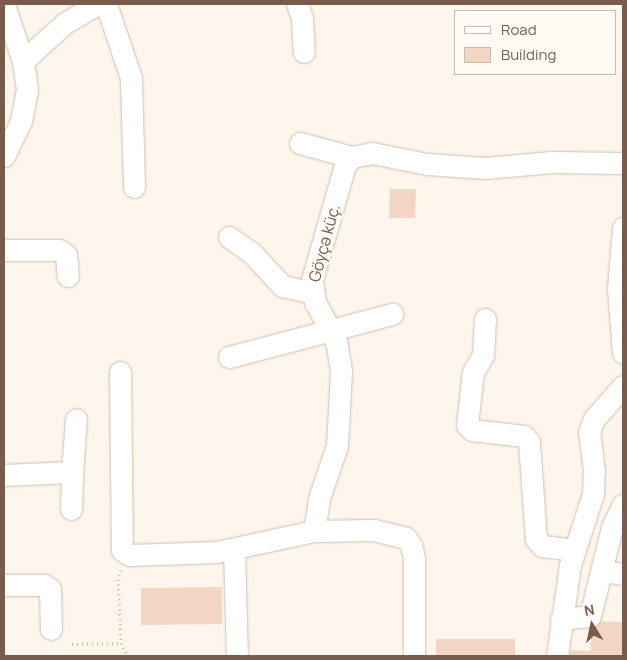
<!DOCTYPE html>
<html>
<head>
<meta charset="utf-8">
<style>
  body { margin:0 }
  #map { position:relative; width:627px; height:660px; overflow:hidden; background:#fdf6ec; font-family:Manrope,sans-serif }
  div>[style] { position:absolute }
  .building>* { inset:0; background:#f3d5c3 }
  .path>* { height:3px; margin-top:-1.5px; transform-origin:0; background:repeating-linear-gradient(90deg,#d9b8a5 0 1px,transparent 0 5px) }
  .roads { filter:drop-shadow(0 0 1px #d1beb0) drop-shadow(0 0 1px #d1beb0) }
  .minor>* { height:21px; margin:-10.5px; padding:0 10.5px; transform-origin:10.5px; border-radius:10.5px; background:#fff }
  span { translate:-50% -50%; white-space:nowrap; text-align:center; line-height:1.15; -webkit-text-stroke:4.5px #fffaf3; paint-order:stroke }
  .street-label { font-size:16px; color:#7a5c4d }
  .frame { position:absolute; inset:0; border:5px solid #7a5c4d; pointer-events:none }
  .legend { position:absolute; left:454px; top:10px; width:162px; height:65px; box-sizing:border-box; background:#fffaf3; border:1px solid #cabbb1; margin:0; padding:6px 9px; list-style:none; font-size:15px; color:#7a5c4d }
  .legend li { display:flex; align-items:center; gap:10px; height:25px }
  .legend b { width:25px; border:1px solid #cabbb1 }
  .north { position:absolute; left:567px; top:600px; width:50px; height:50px; -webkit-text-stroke:4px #fffaf3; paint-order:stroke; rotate:350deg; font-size:14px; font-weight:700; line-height:20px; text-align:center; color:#7a5c4d }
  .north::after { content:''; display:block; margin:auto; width:18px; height:22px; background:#7a5c4d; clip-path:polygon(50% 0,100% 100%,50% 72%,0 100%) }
</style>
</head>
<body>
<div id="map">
  <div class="building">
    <div style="clip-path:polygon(390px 189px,416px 189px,415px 218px,389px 218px)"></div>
    <div style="clip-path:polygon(222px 587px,222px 624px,141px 625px,141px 588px)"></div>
    <div style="clip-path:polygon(591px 621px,623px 622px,623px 656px,569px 656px,570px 650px,591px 651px)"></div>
    <div style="clip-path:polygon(436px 639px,515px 639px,515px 656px,436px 656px)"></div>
  </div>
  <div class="path">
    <div style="left:121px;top:570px;width:9px;rotate:108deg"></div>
    <div style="left:118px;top:579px;width:64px;rotate:87.3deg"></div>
    <div style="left:121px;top:643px;width:15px;rotate:62deg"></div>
    <div style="left:72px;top:644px;width:49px;rotate:-1.2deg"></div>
  </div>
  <div class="roads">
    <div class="minor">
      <div style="left:106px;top:4px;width:78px;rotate:71.3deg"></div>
      <div style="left:131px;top:78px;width:109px;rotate:88.4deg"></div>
      <div style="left:297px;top:4px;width:15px;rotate:70deg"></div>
      <div style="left:302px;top:18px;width:34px;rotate:87deg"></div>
      <div style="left:4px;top:5px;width:59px;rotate:71.3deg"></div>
      <div style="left:23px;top:61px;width:29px;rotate:82deg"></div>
      <div style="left:27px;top:90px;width:32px;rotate:101deg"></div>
      <div style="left:21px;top:121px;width:39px;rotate:116deg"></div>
      <div style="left:23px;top:61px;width:57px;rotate:-42.1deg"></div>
      <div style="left:65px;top:23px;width:38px;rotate:-30deg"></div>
      <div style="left:300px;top:143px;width:54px;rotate:15.1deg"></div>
      <div style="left:623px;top:228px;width:61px;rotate:94.7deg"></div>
      <div style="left:618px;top:289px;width:64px;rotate:85.5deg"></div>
      <div style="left:229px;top:237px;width:28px;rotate:35deg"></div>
      <div style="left:252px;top:253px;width:45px;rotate:47.7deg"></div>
      <div style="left:282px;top:286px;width:30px;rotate:12deg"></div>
      <div style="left:4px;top:250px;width:55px"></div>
      <div style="left:59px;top:250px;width:9px;rotate:36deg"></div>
      <div style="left:66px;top:255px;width:21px;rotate:85deg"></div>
      <div style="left:485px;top:319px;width:36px;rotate:93deg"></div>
      <div style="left:483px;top:355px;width:20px;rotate:120deg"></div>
      <div style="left:473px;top:372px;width:53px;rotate:96.5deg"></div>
      <div style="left:467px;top:425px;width:7px;rotate:45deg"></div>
      <div style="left:472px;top:430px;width:52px;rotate:6.6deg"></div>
      <div style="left:524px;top:436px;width:8px;rotate:50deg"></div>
      <div style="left:529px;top:442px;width:97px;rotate:85.9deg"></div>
      <div style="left:536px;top:539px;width:9px;rotate:49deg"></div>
      <div style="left:542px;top:546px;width:33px;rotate:7deg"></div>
      <div style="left:229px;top:357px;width:169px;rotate:-14.8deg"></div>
      <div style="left:120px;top:372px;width:178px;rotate:89.4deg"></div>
      <div style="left:122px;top:550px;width:9px;rotate:32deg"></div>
      <div style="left:130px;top:555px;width:87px;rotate:-2deg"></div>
      <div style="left:217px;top:552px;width:99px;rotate:-12.2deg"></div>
      <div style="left:4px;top:475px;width:68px;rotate:-2.5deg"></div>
      <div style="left:72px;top:472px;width:53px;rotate:-85.7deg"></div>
      <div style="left:71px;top:509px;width:37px;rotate:-88deg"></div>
      <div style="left:234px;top:550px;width:106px;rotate:88.4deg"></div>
      <div style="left:602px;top:571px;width:21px;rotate:8deg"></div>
      <div style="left:4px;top:585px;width:40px"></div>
      <div style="left:44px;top:585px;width:7px;rotate:34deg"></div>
      <div style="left:50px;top:589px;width:40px;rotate:88.6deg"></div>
      <div style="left:561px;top:619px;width:29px;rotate:-6deg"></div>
      <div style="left:590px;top:616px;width:92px;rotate:-76.1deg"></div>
      <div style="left:612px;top:527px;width:25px;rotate:-64deg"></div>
      <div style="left:414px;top:656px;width:98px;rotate:-90deg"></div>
      <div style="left:414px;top:558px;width:13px;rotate:-103deg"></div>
      <div style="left:411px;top:545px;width:9px;rotate:-126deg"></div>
      <div style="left:406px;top:538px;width:33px;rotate:-166deg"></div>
      <div style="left:374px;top:530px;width:60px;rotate:179deg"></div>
      <div style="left:314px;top:531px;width:33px;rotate:-81deg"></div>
      <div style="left:319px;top:498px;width:55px;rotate:-70.9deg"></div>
      <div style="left:337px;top:446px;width:75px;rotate:-86.9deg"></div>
      <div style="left:341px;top:371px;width:30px;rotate:-99deg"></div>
      <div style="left:336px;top:341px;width:44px;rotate:-118.3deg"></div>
      <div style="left:315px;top:302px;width:22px;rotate:-98deg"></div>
      <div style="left:312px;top:280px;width:120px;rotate:-74deg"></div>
      <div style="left:345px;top:165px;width:11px;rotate:-49deg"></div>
      <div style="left:352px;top:157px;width:20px;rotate:-11deg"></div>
      <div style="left:372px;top:153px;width:56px;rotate:11.3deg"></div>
      <div style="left:427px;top:164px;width:58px;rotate:3.9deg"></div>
      <div style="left:485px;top:168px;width:67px;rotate:-5.1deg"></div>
      <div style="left:552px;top:162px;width:71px;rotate:0.8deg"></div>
      <div style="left:557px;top:656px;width:92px;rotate:-81.9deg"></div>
      <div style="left:570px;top:565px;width:75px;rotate:-72.1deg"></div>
      <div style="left:593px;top:494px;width:23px;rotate:-88deg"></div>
      <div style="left:594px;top:471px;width:39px;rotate:-97deg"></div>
      <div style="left:589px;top:432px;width:14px;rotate:-69deg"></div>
      <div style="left:594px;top:419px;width:44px;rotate:-48.7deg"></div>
    </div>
  </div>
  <div class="street-label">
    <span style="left:324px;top:243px;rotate:-75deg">Göyçə küç.</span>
  </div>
  <div class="frame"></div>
  <ul class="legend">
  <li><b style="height:6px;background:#fff"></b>Road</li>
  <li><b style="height:14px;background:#f3d5c3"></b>Building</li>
  </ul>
  <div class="north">N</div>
</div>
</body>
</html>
